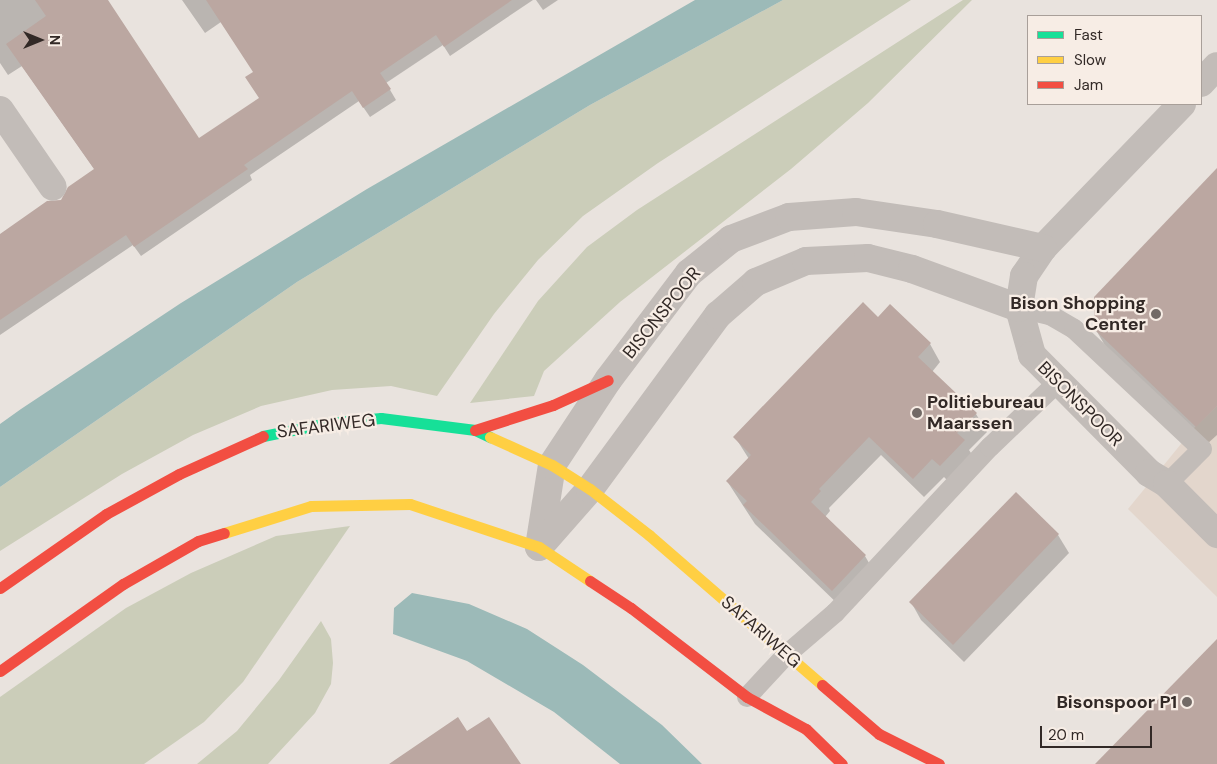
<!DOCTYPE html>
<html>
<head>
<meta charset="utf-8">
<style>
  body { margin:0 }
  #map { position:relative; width:1217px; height:764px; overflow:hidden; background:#e9e3de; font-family:"DM Sans",sans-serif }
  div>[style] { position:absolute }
  .green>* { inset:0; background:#cbcdb9 }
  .plaza>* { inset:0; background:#e3d6cc }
  .water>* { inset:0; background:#9cbab8 }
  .shadow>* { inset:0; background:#0003 }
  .building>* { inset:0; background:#bba7a1 }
  .lane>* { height:20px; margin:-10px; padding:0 10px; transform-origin:10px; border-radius:10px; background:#c2bcb8 }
  .street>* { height:28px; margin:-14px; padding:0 14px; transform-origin:14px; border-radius:14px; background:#c2bcb8 }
  .fast>* { height:11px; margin:-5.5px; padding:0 5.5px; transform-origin:5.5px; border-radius:5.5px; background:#16e098 }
  .slow>* { height:11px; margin:-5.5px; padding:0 5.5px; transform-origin:5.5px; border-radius:5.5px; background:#ffcf43 }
  .jam>* { height:11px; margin:-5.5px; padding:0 5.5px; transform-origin:5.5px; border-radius:5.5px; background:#f24e42 }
  .dots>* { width:14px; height:14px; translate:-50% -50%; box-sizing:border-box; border:2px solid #f7ede5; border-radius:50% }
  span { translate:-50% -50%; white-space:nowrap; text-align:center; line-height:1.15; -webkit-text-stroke:4.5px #f7ede5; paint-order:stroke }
  .poi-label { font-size:18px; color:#322926; font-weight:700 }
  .right { translate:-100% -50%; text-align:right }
  .left { translate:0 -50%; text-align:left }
  .street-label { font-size:18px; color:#322926 }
  .legend { position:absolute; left:1027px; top:15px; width:175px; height:90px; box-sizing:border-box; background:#f7ede5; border:1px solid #a89f99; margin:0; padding:6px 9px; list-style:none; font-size:15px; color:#322926 }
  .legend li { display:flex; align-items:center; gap:10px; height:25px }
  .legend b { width:25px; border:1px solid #a89f99 }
  .north { position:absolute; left:15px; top:15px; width:50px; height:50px; -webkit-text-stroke:4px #f7ede5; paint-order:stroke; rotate:90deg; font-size:14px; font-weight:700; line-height:20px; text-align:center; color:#322926 }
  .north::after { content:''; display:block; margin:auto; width:18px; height:22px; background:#322926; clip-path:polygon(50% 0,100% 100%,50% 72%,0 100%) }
  .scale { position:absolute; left:1040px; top:726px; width:112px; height:22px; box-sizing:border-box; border:2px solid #322926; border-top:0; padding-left:6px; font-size:15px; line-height:18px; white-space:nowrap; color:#322926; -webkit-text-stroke:4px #f7ede5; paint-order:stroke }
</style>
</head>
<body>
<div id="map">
  <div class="green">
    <div style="clip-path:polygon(783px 0,911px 0,658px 163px,583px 216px,538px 260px,494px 314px,437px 396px,391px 386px,332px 390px,261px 406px,193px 435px,122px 474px,0 551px,0 487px,297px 282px,590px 105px)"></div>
    <div style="clip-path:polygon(963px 0,972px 0,868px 103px,791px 169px,620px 302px,544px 371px,534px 396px,470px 403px,538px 301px,587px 247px,637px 210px)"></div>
    <div style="clip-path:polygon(350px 526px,243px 682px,204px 722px,144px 764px,0 764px,0 697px,126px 608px,191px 573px,276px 536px)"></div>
    <div style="clip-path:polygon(321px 621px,331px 639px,333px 663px,331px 684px,315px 713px,268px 764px,197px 764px,237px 731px,279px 680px)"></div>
  </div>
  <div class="plaza">
    <div style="clip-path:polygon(1217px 406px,1217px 597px,1128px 509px,1194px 428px)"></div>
  </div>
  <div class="water">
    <div style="clip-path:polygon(695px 0,783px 0,590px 105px,297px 282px,0 487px,0 424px,21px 409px,181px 303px,367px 189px)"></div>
    <div style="clip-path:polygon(412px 593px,469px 604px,527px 629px,583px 665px,662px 725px,702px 764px,620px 764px,554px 712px,467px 661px,393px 634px,394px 608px)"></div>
  </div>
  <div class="shadow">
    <div style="clip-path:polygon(0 0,106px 0,199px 140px,260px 99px,254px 72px,221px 22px,205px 33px,182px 0,533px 0,450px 56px,443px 45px,386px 83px,396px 100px,370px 117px,359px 101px,250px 175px,252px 180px,141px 256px,133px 245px,0 335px,0 235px,62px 201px,95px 170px,22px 66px,8px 75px,0 63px)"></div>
    <div style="clip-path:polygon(536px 0,558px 0,543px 10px)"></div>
    <div style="clip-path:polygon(1217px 170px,1217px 435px,1207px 444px,1107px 349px,1096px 330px)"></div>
    <div style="clip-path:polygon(878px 319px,930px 344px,940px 362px,932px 372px,976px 414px,987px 432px,969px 450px,975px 459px,951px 484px,944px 477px,924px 497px,881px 455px,829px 508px,830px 511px,825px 517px,865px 556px,876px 575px,843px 609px,755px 524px,727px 481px,749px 459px,735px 437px)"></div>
    <div style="clip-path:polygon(1016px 494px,1058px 535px,1069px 553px,964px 662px,921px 620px,911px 602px)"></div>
  </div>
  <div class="building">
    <div style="clip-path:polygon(35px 0,108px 0,199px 138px,259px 98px,245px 77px,253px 72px,206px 0,512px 0,444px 47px,436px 35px,380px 73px,391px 89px,363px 108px,352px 91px,244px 165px,248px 169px,134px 247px,126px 235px,0 320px,0 234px,47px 201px,61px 200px,68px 187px,94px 169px,6px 44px,46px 16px)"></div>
    <div style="clip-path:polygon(1217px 168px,1217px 406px,1196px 427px,1095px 330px,1094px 297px)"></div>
    <div style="clip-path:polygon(863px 302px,878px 317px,890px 304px,931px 343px,918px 357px,977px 413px,957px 433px,965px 440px,940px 466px,932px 459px,913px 479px,869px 437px,819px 489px,821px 491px,811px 502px,866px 555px,832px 591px,743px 505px,747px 501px,726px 481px,751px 455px,733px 437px)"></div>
    <div style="clip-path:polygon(1016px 492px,1059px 534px,953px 645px,909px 602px)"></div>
    <div style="clip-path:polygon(1217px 639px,1217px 764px,1095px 764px)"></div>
    <div style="clip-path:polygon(458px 717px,467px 731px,489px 717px,521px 764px,389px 764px)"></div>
  </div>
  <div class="lane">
    <div style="left:1019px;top:308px;width:32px;rotate:13deg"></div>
    <div style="left:1050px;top:315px;width:28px;rotate:30deg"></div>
    <div style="left:1074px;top:329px;width:175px;rotate:43.2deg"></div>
    <div style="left:1202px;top:449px;width:49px;rotate:135deg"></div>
    <div style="left:747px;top:697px;width:57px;rotate:-47.1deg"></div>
    <div style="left:786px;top:655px;width:65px;rotate:-40.6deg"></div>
    <div style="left:835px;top:613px;width:227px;rotate:-47deg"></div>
    <div style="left:990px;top:447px;width:93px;rotate:-43.7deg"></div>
  </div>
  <div class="street">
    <div style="left:1201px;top:83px;width:23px;rotate:-47deg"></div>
    <div style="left:1182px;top:104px;width:200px;rotate:134deg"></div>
    <div style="left:1043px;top:248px;width:34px;rotate:124deg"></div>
    <div style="left:1024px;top:276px;width:32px;rotate:99deg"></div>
    <div style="left:1019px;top:308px;width:49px;rotate:74.5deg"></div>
    <div style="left:1032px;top:355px;width:166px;rotate:45.2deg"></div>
    <div style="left:1149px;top:473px;width:21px;rotate:31deg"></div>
    <div style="left:1167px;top:484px;width:71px;rotate:45deg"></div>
    <div style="left:0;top:110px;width:93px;rotate:55.5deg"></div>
    <div style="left:539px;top:547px;width:83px;rotate:-81deg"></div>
    <div style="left:552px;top:465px;width:102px;rotate:-56.6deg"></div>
    <div style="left:608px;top:380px;width:134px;rotate:-52.9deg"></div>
    <div style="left:689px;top:273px;width:54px;rotate:-39deg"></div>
    <div style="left:731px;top:239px;width:62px;rotate:-20.8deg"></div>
    <div style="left:789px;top:217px;width:67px;rotate:-4.3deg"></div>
    <div style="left:856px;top:212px;width:82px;rotate:8.4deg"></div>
    <div style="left:937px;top:224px;width:109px;rotate:12.8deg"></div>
    <div style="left:539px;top:547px;width:77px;rotate:-48.7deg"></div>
    <div style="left:590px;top:489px;width:216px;rotate:-53.7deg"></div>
    <div style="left:718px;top:315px;width:50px;rotate:-41deg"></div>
    <div style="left:756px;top:282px;width:54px;rotate:-22.8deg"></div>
    <div style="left:806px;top:261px;width:62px;rotate:-2.8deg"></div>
    <div style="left:868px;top:258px;width:45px;rotate:14deg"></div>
    <div style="left:912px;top:269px;width:114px;rotate:20deg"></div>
  </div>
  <div class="fast">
    <div style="left:263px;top:436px;width:65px;rotate:-11.5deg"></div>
    <div style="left:327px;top:423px;width:54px;rotate:-5.3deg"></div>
    <div style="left:381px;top:418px;width:95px;rotate:7.3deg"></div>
    <div style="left:475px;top:430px;width:17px;rotate:25deg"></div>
  </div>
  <div class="slow">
    <div style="left:490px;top:437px;width:68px;rotate:24.3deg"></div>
    <div style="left:552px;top:465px;width:45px;rotate:32.3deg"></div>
    <div style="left:590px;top:489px;width:75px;rotate:37.9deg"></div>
    <div style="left:649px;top:535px;width:229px;rotate:40.9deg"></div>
    <div style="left:224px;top:533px;width:91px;rotate:-17.2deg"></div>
    <div style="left:311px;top:506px;width:99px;rotate:-1.2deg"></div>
    <div style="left:410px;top:504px;width:136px;rotate:18.4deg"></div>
    <div style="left:539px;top:547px;width:61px;rotate:33.7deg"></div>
  </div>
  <div class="jam">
    <div style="left:475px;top:430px;width:82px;rotate:-17.8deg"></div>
    <div style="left:553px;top:405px;width:60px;rotate:-24.4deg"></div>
    <div style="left:590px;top:581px;width:49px;rotate:33.4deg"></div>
    <div style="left:631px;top:608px;width:146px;rotate:37.5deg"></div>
    <div style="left:747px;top:697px;width:67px;rotate:28.5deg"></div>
    <div style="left:806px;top:729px;width:50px;rotate:44.2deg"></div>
    <div style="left:0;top:588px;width:129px;rotate:-34.9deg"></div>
    <div style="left:106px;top:514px;width:83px;rotate:-28.7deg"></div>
    <div style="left:179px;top:474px;width:92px;rotate:-24.3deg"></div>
    <div style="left:0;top:671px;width:151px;rotate:-35.3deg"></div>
    <div style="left:123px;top:584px;width:86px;rotate:-29.8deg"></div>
    <div style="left:198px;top:541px;width:27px;rotate:-17deg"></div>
    <div style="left:822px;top:685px;width:75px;rotate:40.7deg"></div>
    <div style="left:879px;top:734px;width:67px;rotate:26.6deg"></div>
  </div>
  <div class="dots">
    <div style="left:1156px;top:314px;background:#726a66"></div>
    <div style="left:917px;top:413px;background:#726a66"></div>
    <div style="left:1187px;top:702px;background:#726a66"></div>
  </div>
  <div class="poi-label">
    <span class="right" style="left:1146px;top:314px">Bison Shopping<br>Center</span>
    <span class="left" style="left:927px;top:413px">Politiebureau<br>Maarssen</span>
    <span class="right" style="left:1177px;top:702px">Bisonspoor P1</span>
  </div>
  <div class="street-label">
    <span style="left:662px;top:313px;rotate:-51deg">BISONSPOOR</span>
    <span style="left:1080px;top:404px;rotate:45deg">BISONSPOOR</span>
    <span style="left:326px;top:426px;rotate:-7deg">SAFARIWEG</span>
    <span style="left:761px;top:632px;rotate:41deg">SAFARIWEG</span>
  </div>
  <ul class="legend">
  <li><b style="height:6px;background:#16e098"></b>Fast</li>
  <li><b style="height:6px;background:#ffcf43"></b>Slow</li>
  <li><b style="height:6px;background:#f24e42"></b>Jam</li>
  </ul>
  <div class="north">N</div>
  <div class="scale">20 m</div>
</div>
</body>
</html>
